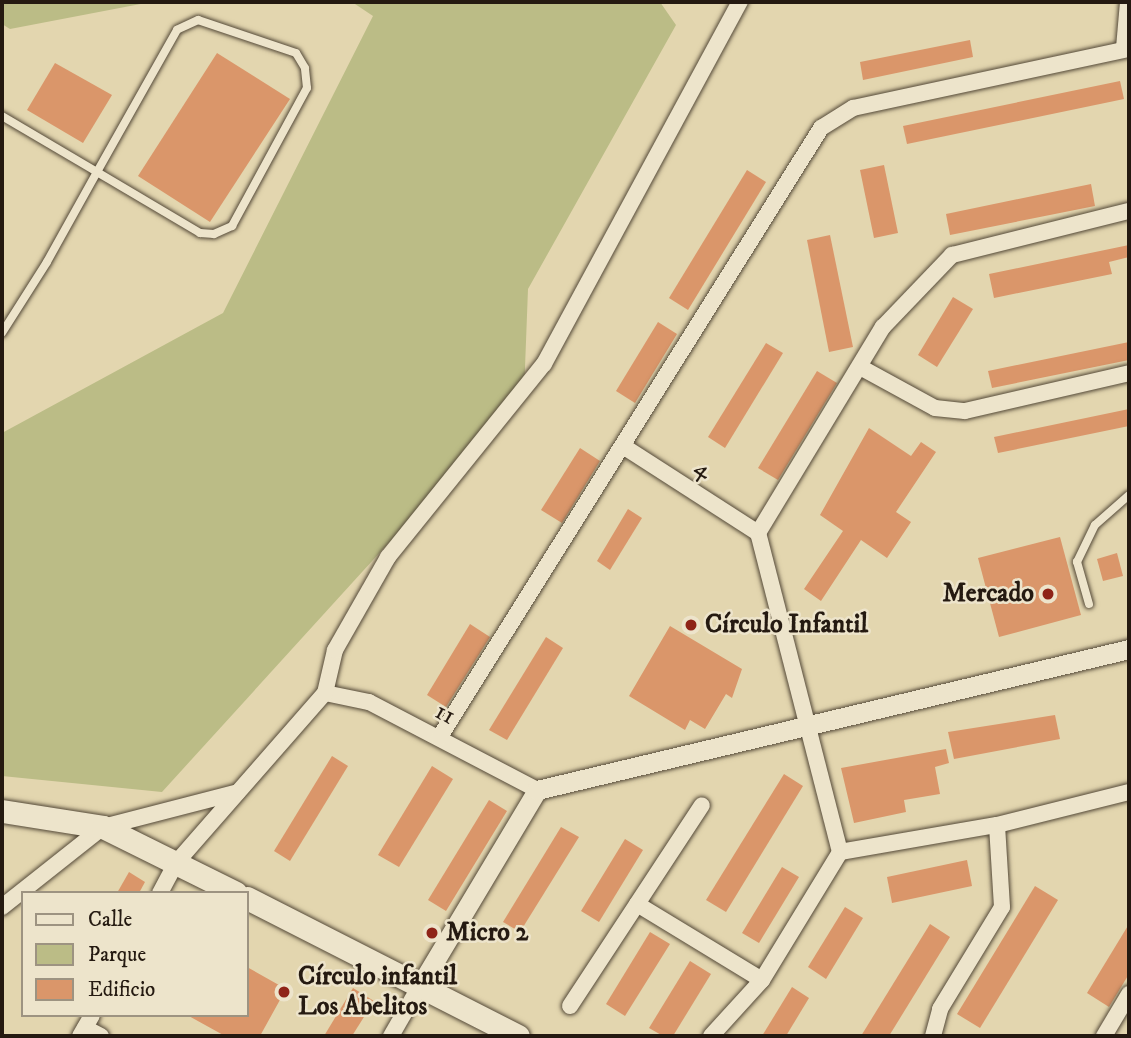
<!DOCTYPE html>
<html>
<head>
<meta charset="utf-8">
<style>
  body { margin:0 }
  #map { position:relative; width:1131px; height:1038px; overflow:hidden; background:#e3d6af; font-family:"IM FELL DW Pica",serif }
  div>[style] { position:absolute }
  .green>* { inset:0; background:#bbbc86 }
  .building>* { inset:0; background:#da966a }
  .roads { filter:drop-shadow(0 0 2px #544938) drop-shadow(0 0 2px #544938) }
  .service>* { height:8px; margin:-4px; padding:0 4px; transform-origin:4px; border-radius:4px; background:#ede4cb }
  .minor>* { height:16px; margin:-8px; padding:0 8px; transform-origin:8px; border-radius:8px; background:#ede4cb }
  .tertiary>* { height:19px; margin:-9.5px; padding:0 9.5px; transform-origin:9.5px; border-radius:9.5px; background:#ede4cb }
  .secondary>* { height:23px; margin:-11.5px; padding:0 11.5px; transform-origin:11.5px; border-radius:11.5px; background:#ede4cb }
  .dots>* { width:19px; height:19px; translate:-50% -50%; box-sizing:border-box; border:4px solid #ede4cb; border-radius:50% }
  span { translate:-50% -50%; white-space:nowrap; text-align:center; line-height:1.15; -webkit-text-stroke:5px #ede4cb; paint-order:stroke }
  .street-label { font-size:26px; color:#251a11 }
  .poi-label { font-size:26px; color:#251a11; font-weight:700 }
  .right { translate:-100% -50%; text-align:right }
  .left { translate:0 -50%; text-align:left }
  .frame { position:absolute; inset:0; border:4px solid #251a11; pointer-events:none }
  .legend { position:absolute; left:21px; top:891px; width:228px; height:126px; box-sizing:border-box; background:#ede4cb; border:2px solid #9d9381; margin:0; padding:9px 12px; list-style:none; font-size:21px; color:#251a11 }
  .legend li { display:flex; align-items:center; gap:14px; height:35px }
  .legend b { width:35px; border:2px solid #9d9381 }
</style>
</head>
<body>
<div id="map">
  <div class="green">
    <div style="clip-path:polygon(2px 2px,151px 2px,10px 29px,2px 24px)"></div>
    <div style="clip-path:polygon(352px 2px,660px 2px,676px 25px,528px 289px,524px 394px,162px 792px,2px 776px,2px 433px,223px 313px,373px 16px)"></div>
  </div>
  <div class="building">
    <div style="clip-path:polygon(970px 40px,973px 57px,863px 80px,860px 62px)"></div>
    <div style="clip-path:polygon(217px 53px,290px 99px,210px 222px,138px 176px)"></div>
    <div style="clip-path:polygon(55px 63px,112px 95px,83px 143px,27px 110px)"></div>
    <div style="clip-path:polygon(1120px 81px,1124px 99px,907px 144px,903px 126px)"></div>
    <div style="clip-path:polygon(884px 165px,898px 233px,874px 238px,860px 170px)"></div>
    <div style="clip-path:polygon(747px 170px,766px 182px,688px 310px,669px 298px)"></div>
    <div style="clip-path:polygon(1091px 184px,1095px 206px,950px 235px,946px 214px)"></div>
    <div style="clip-path:polygon(830px 235px,853px 347px,829px 352px,807px 240px)"></div>
    <div style="clip-path:polygon(1129px 245px,1129px 257px,1109px 262px,1112px 274px,994px 298px,989px 274px)"></div>
    <div style="clip-path:polygon(953px 297px,973px 309px,937px 367px,918px 355px)"></div>
    <div style="clip-path:polygon(658px 322px,677px 334px,635px 403px,616px 391px)"></div>
    <div style="clip-path:polygon(1129px 342px,1129px 360px,992px 388px,988px 371px)"></div>
    <div style="clip-path:polygon(766px 343px,783px 353px,725px 448px,708px 437px)"></div>
    <div style="clip-path:polygon(817px 371px,837px 383px,778px 480px,758px 468px)"></div>
    <div style="clip-path:polygon(1129px 409px,1129px 426px,998px 453px,994px 437px)"></div>
    <div style="clip-path:polygon(869px 428px,911px 456px,921px 442px,936px 452px,896px 512px,911px 522px,887px 558px,861px 540px,821px 601px,804px 589px,843px 531px,820px 515px)"></div>
    <div style="clip-path:polygon(580px 448px,600px 461px,562px 523px,541px 510px)"></div>
    <div style="clip-path:polygon(628px 509px,642px 518px,610px 570px,597px 561px)"></div>
    <div style="clip-path:polygon(1060px 537px,1081px 615px,999px 637px,978px 558px)"></div>
    <div style="clip-path:polygon(1117px 553px,1123px 576px,1103px 581px,1097px 559px)"></div>
    <div style="clip-path:polygon(470px 624px,490px 637px,446px 707px,427px 695px)"></div>
    <div style="clip-path:polygon(670px 626px,742px 669px,732px 698px,726px 694px,705px 729px,690px 720px,685px 730px,629px 696px)"></div>
    <div style="clip-path:polygon(546px 637px,563px 648px,507px 740px,489px 730px)"></div>
    <div style="clip-path:polygon(1055px 715px,1060px 739px,954px 759px,948px 732px)"></div>
    <div style="clip-path:polygon(946px 749px,949px 763px,935px 767px,940px 794px,904px 800px,906px 812px,854px 823px,841px 768px)"></div>
    <div style="clip-path:polygon(332px 756px,348px 766px,290px 861px,274px 851px)"></div>
    <div style="clip-path:polygon(432px 766px,453px 779px,399px 867px,378px 855px)"></div>
    <div style="clip-path:polygon(784px 774px,803px 786px,726px 912px,706px 900px)"></div>
    <div style="clip-path:polygon(489px 800px,507px 811px,446px 911px,428px 900px)"></div>
    <div style="clip-path:polygon(561px 827px,579px 837px,520px 932px,503px 922px)"></div>
    <div style="clip-path:polygon(625px 839px,643px 850px,599px 922px,581px 911px)"></div>
    <div style="clip-path:polygon(967px 860px,972px 886px,892px 903px,887px 877px)"></div>
    <div style="clip-path:polygon(782px 867px,799px 877px,759px 943px,742px 933px)"></div>
    <div style="clip-path:polygon(129px 872px,145px 882px,139px 893px,117px 893px)"></div>
    <div style="clip-path:polygon(1035px 886px,1058px 900px,980px 1028px,957px 1014px)"></div>
    <div style="clip-path:polygon(845px 907px,863px 918px,826px 979px,808px 967px)"></div>
    <div style="clip-path:polygon(930px 924px,950px 937px,889px 1036px,861px 1036px)"></div>
    <div style="clip-path:polygon(1129px 924px,1129px 974px,1109px 1007px,1087px 993px)"></div>
    <div style="clip-path:polygon(650px 932px,670px 944px,625px 1016px,606px 1004px)"></div>
    <div style="clip-path:polygon(690px 961px,711px 974px,673px 1036px,663px 1036px,649px 1028px)"></div>
    <div style="clip-path:polygon(247px 967px,286px 989px,260px 1036px,225px 1036px,187px 1015px,247px 1015px)"></div>
    <div style="clip-path:polygon(792px 987px,809px 998px,786px 1036px,762px 1036px)"></div>
    <div style="clip-path:polygon(353px 988px,374px 1001px,352px 1036px,324px 1036px)"></div>
  </div>
  <div class="roads">
    <div class="service">
      <div style="left:2px;top:116px;width:110px;rotate:30.5deg"></div>
      <div style="left:97px;top:172px;width:120px;rotate:30.6deg"></div>
      <div style="left:200px;top:233px;width:14px;rotate:4deg"></div>
      <div style="left:214px;top:234px;width:20px;rotate:-24deg"></div>
      <div style="left:232px;top:226px;width:157px;rotate:-61.5deg"></div>
      <div style="left:307px;top:88px;width:20px;rotate:-96deg"></div>
      <div style="left:305px;top:68px;width:17px;rotate:-121deg"></div>
      <div style="left:296px;top:53px;width:103px;rotate:-161.4deg"></div>
      <div style="left:198px;top:20px;width:23px;rotate:155deg"></div>
      <div style="left:177px;top:30px;width:163px;rotate:119.4deg"></div>
      <div style="left:97px;top:172px;width:103px;rotate:119.1deg"></div>
      <div style="left:47px;top:262px;width:84px;rotate:122.4deg"></div>
      <div style="left:1089px;top:604px;width:44px;rotate:-105.9deg"></div>
      <div style="left:1077px;top:562px;width:41px;rotate:-64.1deg"></div>
      <div style="left:1095px;top:525px;width:45px;rotate:-41.4deg"></div>
    </div>
    <div class="minor">
      <div style="left:1124px;top:48px;width:46px;rotate:-85deg"></div>
      <div style="left:860px;top:367px;width:85px;rotate:28.7deg"></div>
      <div style="left:935px;top:408px;width:30px;rotate:6deg"></div>
      <div style="left:965px;top:411px;width:168px;rotate:-13deg"></div>
      <div style="left:623px;top:446px;width:161px;rotate:32.8deg"></div>
      <div style="left:325px;top:693px;width:45px;rotate:11.6deg"></div>
      <div style="left:369px;top:702px;width:190px;rotate:27.6deg"></div>
      <div style="left:439px;top:738px;width:720px;rotate:-57.94deg"></div>
      <div style="left:821px;top:128px;width:38px;rotate:-32deg"></div>
      <div style="left:853px;top:108px;width:282px;rotate:-12.1deg"></div>
      <div style="left:840px;top:852px;width:159px;rotate:-9.8deg"></div>
      <div style="left:997px;top:825px;width:136px;rotate:-14deg"></div>
      <div style="left:160px;top:893px;width:34px;rotate:-62deg"></div>
      <div style="left:176px;top:863px;width:226px;rotate:-48.8deg"></div>
      <div style="left:325px;top:693px;width:44px;rotate:-76.9deg"></div>
      <div style="left:335px;top:650px;width:107px;rotate:-60.3deg"></div>
      <div style="left:388px;top:557px;width:248px;rotate:-51.1deg"></div>
      <div style="left:544px;top:364px;width:412px;rotate:-61.6deg"></div>
      <div style="left:637px;top:904px;width:146px;rotate:31.3deg"></div>
      <div style="left:2px;top:907px;width:129px;rotate:-38.4deg"></div>
      <div style="left:103px;top:827px;width:139px;rotate:-14.5deg"></div>
      <div style="left:570px;top:1006px;width:240px;rotate:-56.7deg"></div>
      <div style="left:85px;top:1028px;width:18px;rotate:27deg"></div>
      <div style="left:80px;top:1036px;width:24px;rotate:-60deg"></div>
      <div style="left:391px;top:1036px;width:60px;rotate:-60deg"></div>
      <div style="left:711px;top:1036px;width:76px;rotate:-47.7deg"></div>
      <div style="left:762px;top:980px;width:150px;rotate:-58.6deg"></div>
      <div style="left:840px;top:852px;width:329px;rotate:-104.4deg"></div>
      <div style="left:758px;top:533px;width:241px;rotate:-58.8deg"></div>
      <div style="left:883px;top:327px;width:100px;rotate:-46.2deg"></div>
      <div style="left:952px;top:255px;width:182px;rotate:-14deg"></div>
      <div style="left:933px;top:1036px;width:28px;rotate:-75deg"></div>
      <div style="left:940px;top:1009px;width:119px;rotate:-58.7deg"></div>
      <div style="left:1002px;top:907px;width:82px;rotate:-93.5deg"></div>
      <div style="left:1104px;top:1036px;width:49px;rotate:-59.2deg"></div>
    </div>
    <div class="tertiary">
      <div style="left:421px;top:984px;width:226px;rotate:-59.1deg"></div>
      <div style="left:537px;top:790px;width:609px;rotate:-13.4deg"></div>
    </div>
    <div class="secondary">
      <div style="left:2px;top:811px;width:102px;rotate:9deg"></div>
      <div style="left:103px;top:827px;width:148px;rotate:26.4deg"></div>
      <div style="left:247px;top:898px;width:304px;rotate:27deg"></div>
    </div>
  </div>
  <div class="dots">
    <div style="left:1048px;top:594px;background:#8f2418"></div>
    <div style="left:691px;top:625px;background:#8f2418"></div>
    <div style="left:432px;top:933px;background:#8f2418"></div>
    <div style="left:284px;top:992px;background:#8f2418"></div>
  </div>
  <div class="street-label">
    <span style="left:703px;top:469px;rotate:33deg">4</span>
    <span style="left:445px;top:714px;rotate:27deg">11</span>
  </div>
  <div class="poi-label">
    <span class="right" style="left:1034px;top:594px">Mercado</span>
    <span class="left" style="left:705px;top:625px">Círculo Infantil</span>
    <span class="left" style="left:446px;top:933px">Micro 2</span>
    <span class="left" style="left:298px;top:992px">Círculo infantil<br>Los Abelitos</span>
  </div>
  <div class="frame"></div>
  <ul class="legend">
  <li><b style="height:9px;background:#ede4cb"></b>Calle</li>
  <li><b style="height:19px;background:#bbbc86"></b>Parque</li>
  <li><b style="height:19px;background:#da966a"></b>Edificio</li>
  </ul>
</div>
</body>
</html>
